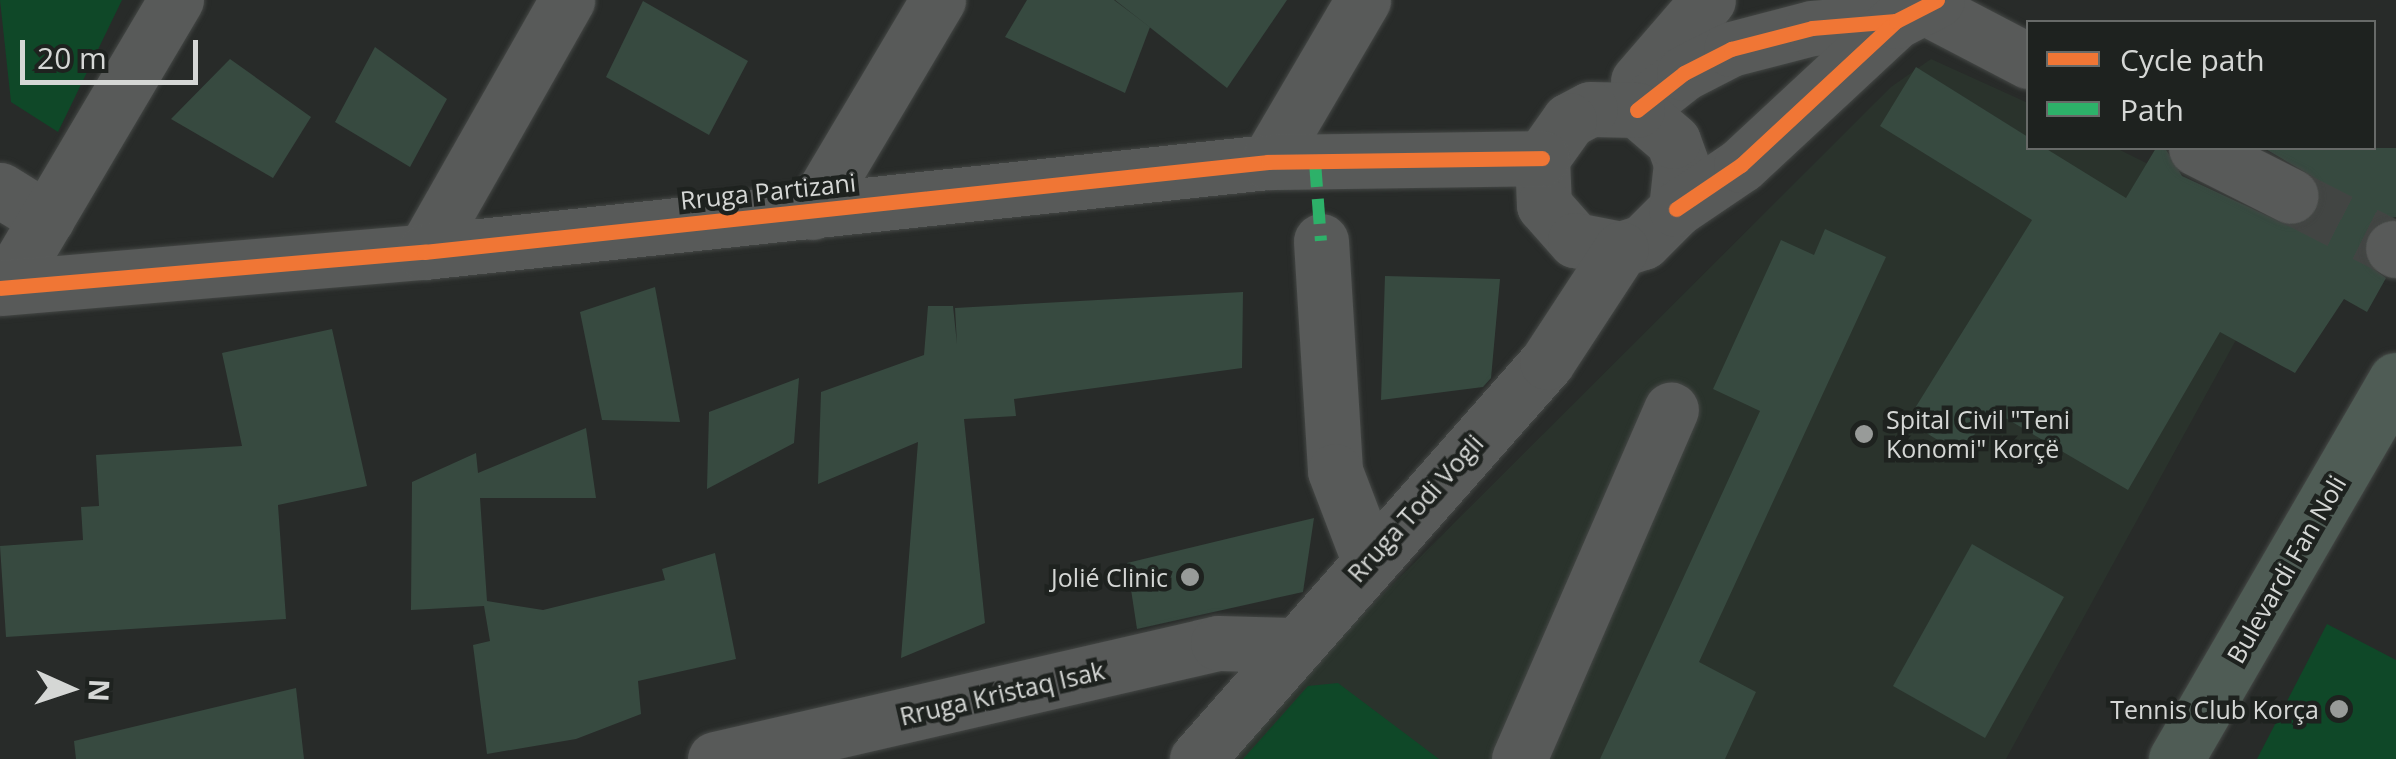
<!DOCTYPE html>
<html>
<head>
<meta charset="utf-8">
<style>
  body { margin:0 }
  #map { position:relative; width:2396px; height:759px; overflow:hidden; background:#282b29; font-family:"Open Sans",sans-serif }
  div>[style] { position:absolute }
  .built>* { inset:0; background:#2a332c }
  .green>* { inset:0; background:#0f4828 }
  .building>* { inset:0; background:#374a40 }
  .minor-tunnel>* { height:55px; margin-top:-27.5px; transform-origin:0; background:repeating-linear-gradient(90deg,#424543 0 55px,transparent 0 83px) }
  .roads { filter:drop-shadow(0 0 2px #444745) drop-shadow(0 0 2px #444745) }
  .minor>* { height:55px; margin:-27.5px; padding:0 27.5px; transform-origin:27.5px; border-radius:27.5px; background:#585a59 }
  .major>* { height:55px; margin:-27.5px; padding:0 27.5px; transform-origin:27.5px; border-radius:27.5px; background:#4f5c55 }
  .quiet>* { height:12px; margin-top:-6px; transform-origin:0; background:repeating-linear-gradient(90deg,#2db169 0 25px,transparent 0 37px) }
  .cycleway>* { height:15px; margin:-7.5px; padding:0 7.5px; transform-origin:7.5px; border-radius:7.5px; background:#f07635 }
  .dots>* { width:28px; height:28px; translate:-50% -50%; box-sizing:border-box; border:5px solid #1e221f; border-radius:50% }
  span { translate:-50% -50%; white-space:nowrap; text-align:center; line-height:1.15; -webkit-text-stroke:9px #1e221f; paint-order:stroke }
  .street-label { font-size:25px; color:#d5d7d5 }
  .poi-label { font-size:25px; color:#d5d7d5 }
  .left { translate:0 -50%; text-align:left }
  .right { translate:-100% -50%; text-align:right }
  .legend { position:absolute; left:2026px; top:20px; width:350px; height:130px; box-sizing:border-box; background:#1e221f; border:2px solid #676a68; margin:0; padding:12px 18px; list-style:none; font-size:30px; color:#d5d7d5 }
  .legend li { display:flex; align-items:center; gap:20px; height:50px }
  .legend b { width:50px; border:2px solid #676a68 }
  .north { position:absolute; left:20px; top:639px; width:100px; height:100px; -webkit-text-stroke:8px #1e221f; paint-order:stroke; rotate:93deg; font-size:28px; font-weight:700; line-height:40px; text-align:center; color:#d5d7d5 }
  .north::after { content:''; display:block; margin:auto; width:35px; height:45px; background:#d5d7d5; clip-path:polygon(50% 0,100% 100%,50% 72%,0 100%) }
  .scale { position:absolute; left:20px; top:40px; width:178px; height:45px; box-sizing:border-box; border:5px solid #d5d7d5; border-top:0; padding-left:12px; font-size:30px; line-height:35px; white-space:nowrap; color:#d5d7d5; -webkit-text-stroke:8px #1e221f; paint-order:stroke }
</style>
</head>
<body>
<div id="map">
  <div class="built">
    <div style="clip-path:polygon(1931px 59px,2028px 103px,2028px 148px,2116px 148px,2293px 236px,2006px 759px,1234px 759px,1346px 631px,1891px 87px)"></div>
  </div>
  <div class="green">
    <div style="clip-path:polygon(0 0,122px 0,58px 132px,11px 102px)"></div>
    <div style="clip-path:polygon(2327px 624px,2396px 660px,2396px 759px,2257px 759px)"></div>
    <div style="clip-path:polygon(1338px 683px,1439px 759px,1440px 759px,1243px 759px,1308px 686px)"></div>
  </div>
  <div class="building">
    <div style="clip-path:polygon(1027px 0,1114px 0,1150px 27px,1125px 93px,1005px 37px)"></div>
    <div style="clip-path:polygon(1115px 0,1287px 0,1227px 88px)"></div>
    <div style="clip-path:polygon(643px 1px,748px 61px,709px 135px,606px 77px)"></div>
    <div style="clip-path:polygon(375px 47px,447px 99px,410px 167px,335px 122px)"></div>
    <div style="clip-path:polygon(230px 59px,311px 117px,273px 178px,171px 119px)"></div>
    <div style="clip-path:polygon(1916px 67px,2028px 137px,2028px 148px,2045px 148px,2126px 198px,2156px 148px,2165px 148px,2182px 176px,2292px 227px,2318px 211px,2318px 180px,2264px 148px,2396px 148px,2396px 217px,2378px 221px,2362px 245px,2366px 263px,2386px 278px,2367px 312px,2344px 299px,2295px 373px,2220px 332px,2128px 490px,1990px 409px,1962px 455px,1907px 421px,2032px 220px,1880px 126px)"></div>
    <div style="clip-path:polygon(1825px 229px,1886px 257px,1699px 662px,1756px 692px,1725px 759px,1600px 759px,1760px 411px,1713px 389px,1781px 240px,1814px 255px)"></div>
    <div style="clip-path:polygon(1385px 276px,1500px 279px,1491px 378px,1483px 387px,1381px 400px)"></div>
    <div style="clip-path:polygon(655px 287px,680px 422px,602px 420px,580px 312px)"></div>
    <div style="clip-path:polygon(1243px 292px,1242px 368px,1014px 399px,1016px 416px,964px 419px,985px 623px,901px 658px,918px 442px,818px 484px,821px 392px,924px 355px,928px 306px,953px 306px,957px 344px,955px 308px)"></div>
    <div style="clip-path:polygon(332px 329px,367px 486px,278px 505px,286px 619px,6px 637px,0 546px,83px 540px,81px 507px,99px 506px,96px 455px,242px 446px,222px 353px)"></div>
    <div style="clip-path:polygon(799px 378px,794px 443px,707px 489px,709px 412px)"></div>
    <div style="clip-path:polygon(586px 428px,596px 498px,480px 498px,487px 601px,543px 610px,665px 580px,662px 569px,715px 553px,736px 659px,638px 681px,641px 714px,576px 739px,487px 754px,473px 645px,490px 641px,484px 606px,411px 610px,412px 482px,476px 453px,478px 473px)"></div>
    <div style="clip-path:polygon(1314px 518px,1303px 592px,1137px 629px,1127px 563px)"></div>
    <div style="clip-path:polygon(1972px 544px,2064px 597px,1985px 738px,1893px 686px)"></div>
    <div style="clip-path:polygon(296px 688px,304px 759px,76px 759px,74px 741px)"></div>
  </div>
  <div class="minor-tunnel">
    <div style="left:2291px;top:196px;width:114px;rotate:27deg"></div>
  </div>
  <div class="roads">
    <div class="minor">
      <div style="left:1923px;top:6px;width:119px;rotate:27.6deg"></div>
      <div style="left:1638px;top:81px;width:107px;rotate:-49.2deg"></div>
      <div style="left:1637px;top:110px;width:60px;rotate:-38.2deg"></div>
      <div style="left:1684px;top:73px;width:53px;rotate:-27.1deg"></div>
      <div style="left:1731px;top:49px;width:84px;rotate:-14.5deg"></div>
      <div style="left:1812px;top:28px;width:84px;rotate:-4.8deg"></div>
      <div style="left:2196px;top:148px;width:106px;rotate:26.8deg"></div>
      <div style="left:1268px;top:162px;width:188px;rotate:-59.6deg"></div>
      <div style="left:0;top:190px;width:55px;rotate:31.7deg"></div>
      <div style="left:1676px;top:209px;width:46px;rotate:-83.8deg"></div>
      <div style="left:1681px;top:163px;width:23px;rotate:-110deg"></div>
      <div style="left:1673px;top:141px;width:48px;rotate:-139.3deg"></div>
      <div style="left:1637px;top:110px;width:47px;rotate:-178.8deg"></div>
      <div style="left:1590px;top:109px;width:24px;rotate:152deg"></div>
      <div style="left:1569px;top:120px;width:47px;rotate:125.4deg"></div>
      <div style="left:1542px;top:158px;width:47px;rotate:87.6deg"></div>
      <div style="left:1544px;top:205px;width:47px;rotate:48.5deg"></div>
      <div style="left:1575px;top:240px;width:47px;rotate:11.1deg"></div>
      <div style="left:1621px;top:249px;width:23px;rotate:-18deg"></div>
      <div style="left:1643px;top:242px;width:47px;rotate:-45deg"></div>
      <div style="left:1676px;top:209px;width:78px;rotate:-34.1deg"></div>
      <div style="left:1741px;top:165px;width:212px;rotate:-42.9deg"></div>
      <div style="left:1896px;top:21px;width:46px;rotate:-27.1deg"></div>
      <div style="left:812px;top:212px;width:247px;rotate:-59.3deg"></div>
      <div style="left:1321px;top:241px;width:230px;rotate:86.5deg"></div>
      <div style="left:1335px;top:471px;width:95px;rotate:69.1deg"></div>
      <div style="left:2393px;top:248px;width:4px;rotate:34deg"></div>
      <div style="left:424px;top:252px;width:290px;rotate:-60.4deg"></div>
      <div style="left:6px;top:287px;width:334px;rotate:-59.4deg"></div>
      <div style="left:0;top:288px;width:426px;rotate:-4.9deg"></div>
      <div style="left:424px;top:252px;width:849px;rotate:-6.09deg"></div>
      <div style="left:1268px;top:162px;width:274px;rotate:-0.8deg"></div>
      <div style="left:715px;top:759px;width:516px;rotate:-12.99deg"></div>
      <div style="left:1218px;top:643px;width:73px;rotate:1.6deg"></div>
      <div style="left:1197px;top:759px;width:529px;rotate:-48.6deg"></div>
      <div style="left:1547px;top:362px;width:135px;rotate:-56.8deg"></div>
      <div style="left:1519px;top:759px;width:381px;rotate:-66.5deg"></div>
    </div>
    <div class="major">
      <div style="left:2176px;top:759px;width:438px;rotate:-59.9deg"></div>
    </div>
  </div>
  <div class="quiet">
    <div style="left:1315px;top:162px;width:79px;rotate:85.7deg"></div>
  </div>
  <div class="cycleway">
    <div style="left:1637px;top:110px;width:60px;rotate:-38.2deg"></div>
    <div style="left:1684px;top:73px;width:53px;rotate:-27.1deg"></div>
    <div style="left:1731px;top:49px;width:84px;rotate:-14.5deg"></div>
    <div style="left:1812px;top:28px;width:84px;rotate:-4.8deg"></div>
    <div style="left:1676px;top:209px;width:78px;rotate:-34.1deg"></div>
    <div style="left:1741px;top:165px;width:212px;rotate:-42.9deg"></div>
    <div style="left:1896px;top:21px;width:46px;rotate:-27.1deg"></div>
    <div style="left:0;top:288px;width:426px;rotate:-4.9deg"></div>
    <div style="left:424px;top:252px;width:849px;rotate:-6.09deg"></div>
    <div style="left:1268px;top:162px;width:274px;rotate:-0.8deg"></div>
  </div>
  <div class="dots">
    <div style="left:1864px;top:434px;background:#989b99"></div>
    <div style="left:1190px;top:577px;background:#989b99"></div>
    <div style="left:2339px;top:709px;background:#989b99"></div>
  </div>
  <div class="street-label">
    <span style="left:768px;top:191px;rotate:-6deg">Rruga Partizani</span>
    <span style="left:1415px;top:508px;rotate:-48deg">Rruga Todi Vogli</span>
    <span style="left:2286px;top:569px;rotate:-60deg">Bulevardi Fan Noli</span>
    <span style="left:1002px;top:693px;rotate:-13deg">Rruga Kristaq Isak</span>
  </div>
  <div class="poi-label">
    <span class="left" style="left:1886px;top:434px">Spital Civil "Teni<br>Konomi" Korçë</span>
    <span class="right" style="left:1168px;top:577px">Jolié Clinic</span>
    <span class="right" style="left:2319px;top:709px">Tennis Club Korça</span>
  </div>
  <ul class="legend">
  <li><b style="height:12px;background:#f07635"></b>Cycle path</li>
  <li><b style="height:12px;background:#2db169"></b>Path</li>
  </ul>
  <div class="north">N</div>
  <div class="scale">20 m</div>
</div>
</body>
</html>
